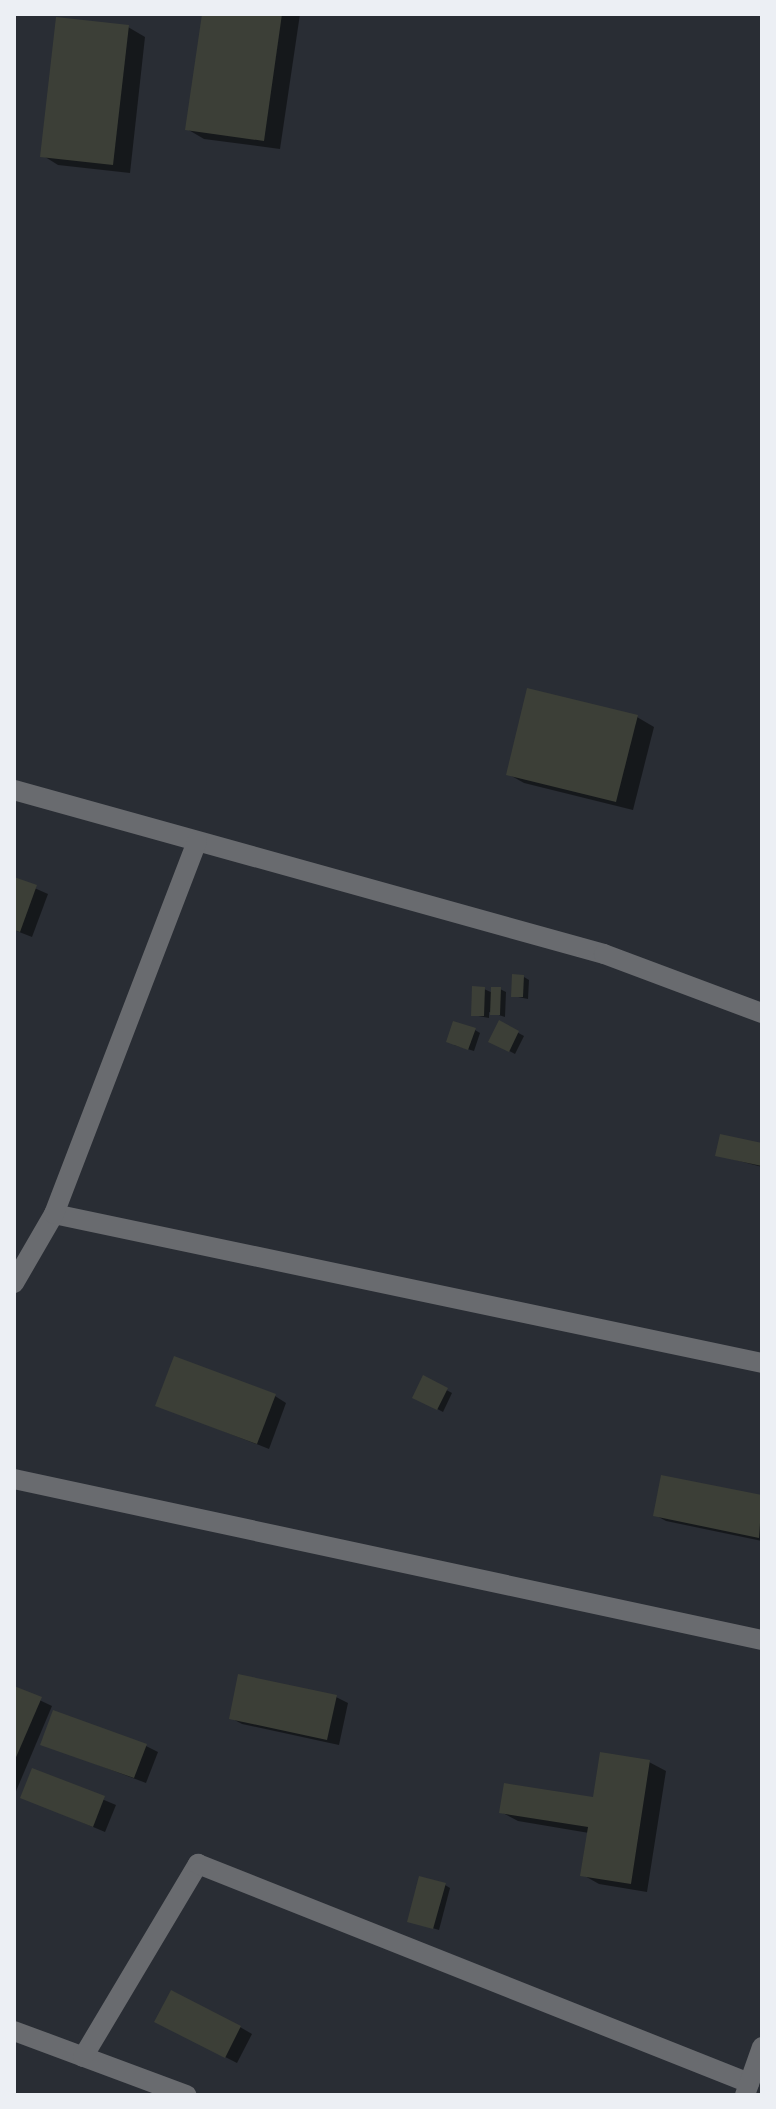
<!DOCTYPE html>
<html>
<head>
<meta charset="utf-8">
<style>
  body { margin:0 }
  #map { position:relative; width:776px; height:2109px; overflow:hidden; background:#292d34; font-family:"Work Sans",sans-serif }
  div>[style] { position:absolute }
  .shadow>* { inset:0; background:#0007 }
  .building>* { inset:0; background:#3c3f37 }
  .minor>* { height:20px; margin:-10px; padding:0 10px; transform-origin:10px; border-radius:10px; background:#696b6f }
  span { translate:-50% -50%; white-space:nowrap; text-align:center; line-height:1.15; -webkit-text-stroke:7px #292d34; paint-order:stroke }
  .frame { position:absolute; inset:0; border:16px solid #eceff4; pointer-events:none }
</style>
</head>
<body>
<div id="map">
  <div class="shadow">
    <div style="clip-path:polygon(204px 14px,300px 14px,280px 149px,204px 139px,187px 129px)"></div>
    <div style="clip-path:polygon(128px 27px,145px 37px,130px 173px,58px 165px,42px 155px)"></div>
    <div style="clip-path:polygon(637px 717px,654px 727px,633px 810px,524px 783px,508px 774px)"></div>
    <div style="clip-path:polygon(14px 879px,48px 894px,32px 937px,14px 930px)"></div>
    <div style="clip-path:polygon(524px 977px,529px 980px,528px 999px,513px 996px)"></div>
    <div style="clip-path:polygon(484px 989px,493px 993px,500px 989px,506px 992px,505px 1017px,489px 1012px,489px 1018px,473px 1015px)"></div>
    <div style="clip-path:polygon(500px 1023px,524px 1036px,515px 1054px,491px 1041px)"></div>
    <div style="clip-path:polygon(475px 1030px,480px 1033px,474px 1051px,454px 1045px)"></div>
    <div style="clip-path:polygon(762px 1145px,762px 1167px,717px 1155px)"></div>
    <div style="clip-path:polygon(424px 1378px,452px 1393px,443px 1412px,415px 1397px)"></div>
    <div style="clip-path:polygon(275px 1396px,286px 1403px,269px 1449px,157px 1405px)"></div>
    <div style="clip-path:polygon(663px 1477px,762px 1497px,762px 1541px,666px 1521px,655px 1515px)"></div>
    <div style="clip-path:polygon(14px 1688px,52px 1706px,14px 1796px)"></div>
    <div style="clip-path:polygon(336px 1697px,348px 1703px,339px 1745px,242px 1724px,231px 1718px)"></div>
    <div style="clip-path:polygon(43px 1744px,146px 1746px,158px 1752px,146px 1783px)"></div>
    <div style="clip-path:polygon(649px 1762px,666px 1771px,647px 1892px,599px 1884px,583px 1875px,589px 1833px,518px 1821px,501px 1812px,595px 1799px)"></div>
    <div style="clip-path:polygon(33px 1770px,116px 1805px,105px 1832px,22px 1797px)"></div>
    <div style="clip-path:polygon(445px 1885px,450px 1888px,439px 1930px,409px 1921px)"></div>
    <div style="clip-path:polygon(240px 2027px,252px 2034px,237px 2063px,168px 2028px)"></div>
  </div>
  <div class="building">
    <div style="clip-path:polygon(202px 14px,282px 14px,264px 141px,185px 130px)"></div>
    <div style="clip-path:polygon(56px 17px,129px 25px,113px 165px,40px 157px)"></div>
    <div style="clip-path:polygon(527px 688px,638px 715px,616px 802px,506px 775px)"></div>
    <div style="clip-path:polygon(14px 877px,37px 885px,20px 932px,14px 930px)"></div>
    <div style="clip-path:polygon(512px 974px,524px 975px,523px 997px,511px 997px)"></div>
    <div style="clip-path:polygon(472px 986px,485px 987px,484px 1016px,471px 1016px)"></div>
    <div style="clip-path:polygon(491px 987px,501px 987px,500px 1015px,490px 1015px)"></div>
    <div style="clip-path:polygon(499px 1020px,519px 1031px,509px 1052px,488px 1042px)"></div>
    <div style="clip-path:polygon(453px 1021px,476px 1028px,468px 1050px,446px 1042px)"></div>
    <div style="clip-path:polygon(720px 1134px,762px 1143px,762px 1166px,715px 1156px)"></div>
    <div style="clip-path:polygon(174px 1356px,276px 1394px,257px 1444px,155px 1406px)"></div>
    <div style="clip-path:polygon(423px 1375px,448px 1388px,437px 1410px,412px 1398px)"></div>
    <div style="clip-path:polygon(661px 1475px,762px 1495px,759px 1538px,653px 1516px)"></div>
    <div style="clip-path:polygon(238px 1674px,337px 1695px,327px 1740px,229px 1719px)"></div>
    <div style="clip-path:polygon(14px 1686px,42px 1697px,14px 1762px)"></div>
    <div style="clip-path:polygon(53px 1710px,147px 1744px,134px 1778px,40px 1745px)"></div>
    <div style="clip-path:polygon(600px 1752px,650px 1760px,631px 1884px,580px 1876px,588px 1827px,499px 1813px,504px 1783px,593px 1797px)"></div>
    <div style="clip-path:polygon(32px 1768px,105px 1796px,93px 1827px,20px 1798px)"></div>
    <div style="clip-path:polygon(419px 1876px,446px 1883px,433px 1929px,407px 1922px)"></div>
    <div style="clip-path:polygon(171px 1990px,241px 2026px,225px 2058px,154px 2022px)"></div>
  </div>
  <div class="minor">
    <div style="left:14px;top:790px;width:612px;rotate:15.53deg"></div>
    <div style="left:604px;top:954px;width:169px;rotate:20.5deg"></div>
    <div style="left:54px;top:1214px;width:724px;rotate:11.88deg"></div>
    <div style="left:14px;top:1283px;width:80px;rotate:-59.9deg"></div>
    <div style="left:54px;top:1214px;width:399px;rotate:-69deg"></div>
    <div style="left:14px;top:1479px;width:765px;rotate:12.15deg"></div>
    <div style="left:14px;top:2031px;width:184px;rotate:20.4deg"></div>
    <div style="left:83px;top:2057px;width:225px;rotate:-59.2deg"></div>
    <div style="left:198px;top:1864px;width:593px;rotate:21.68deg"></div>
    <div style="left:745px;top:2095px;width:51px;rotate:-70.5deg"></div>
  </div>
  <div class="frame"></div>
</div>
</body>
</html>
